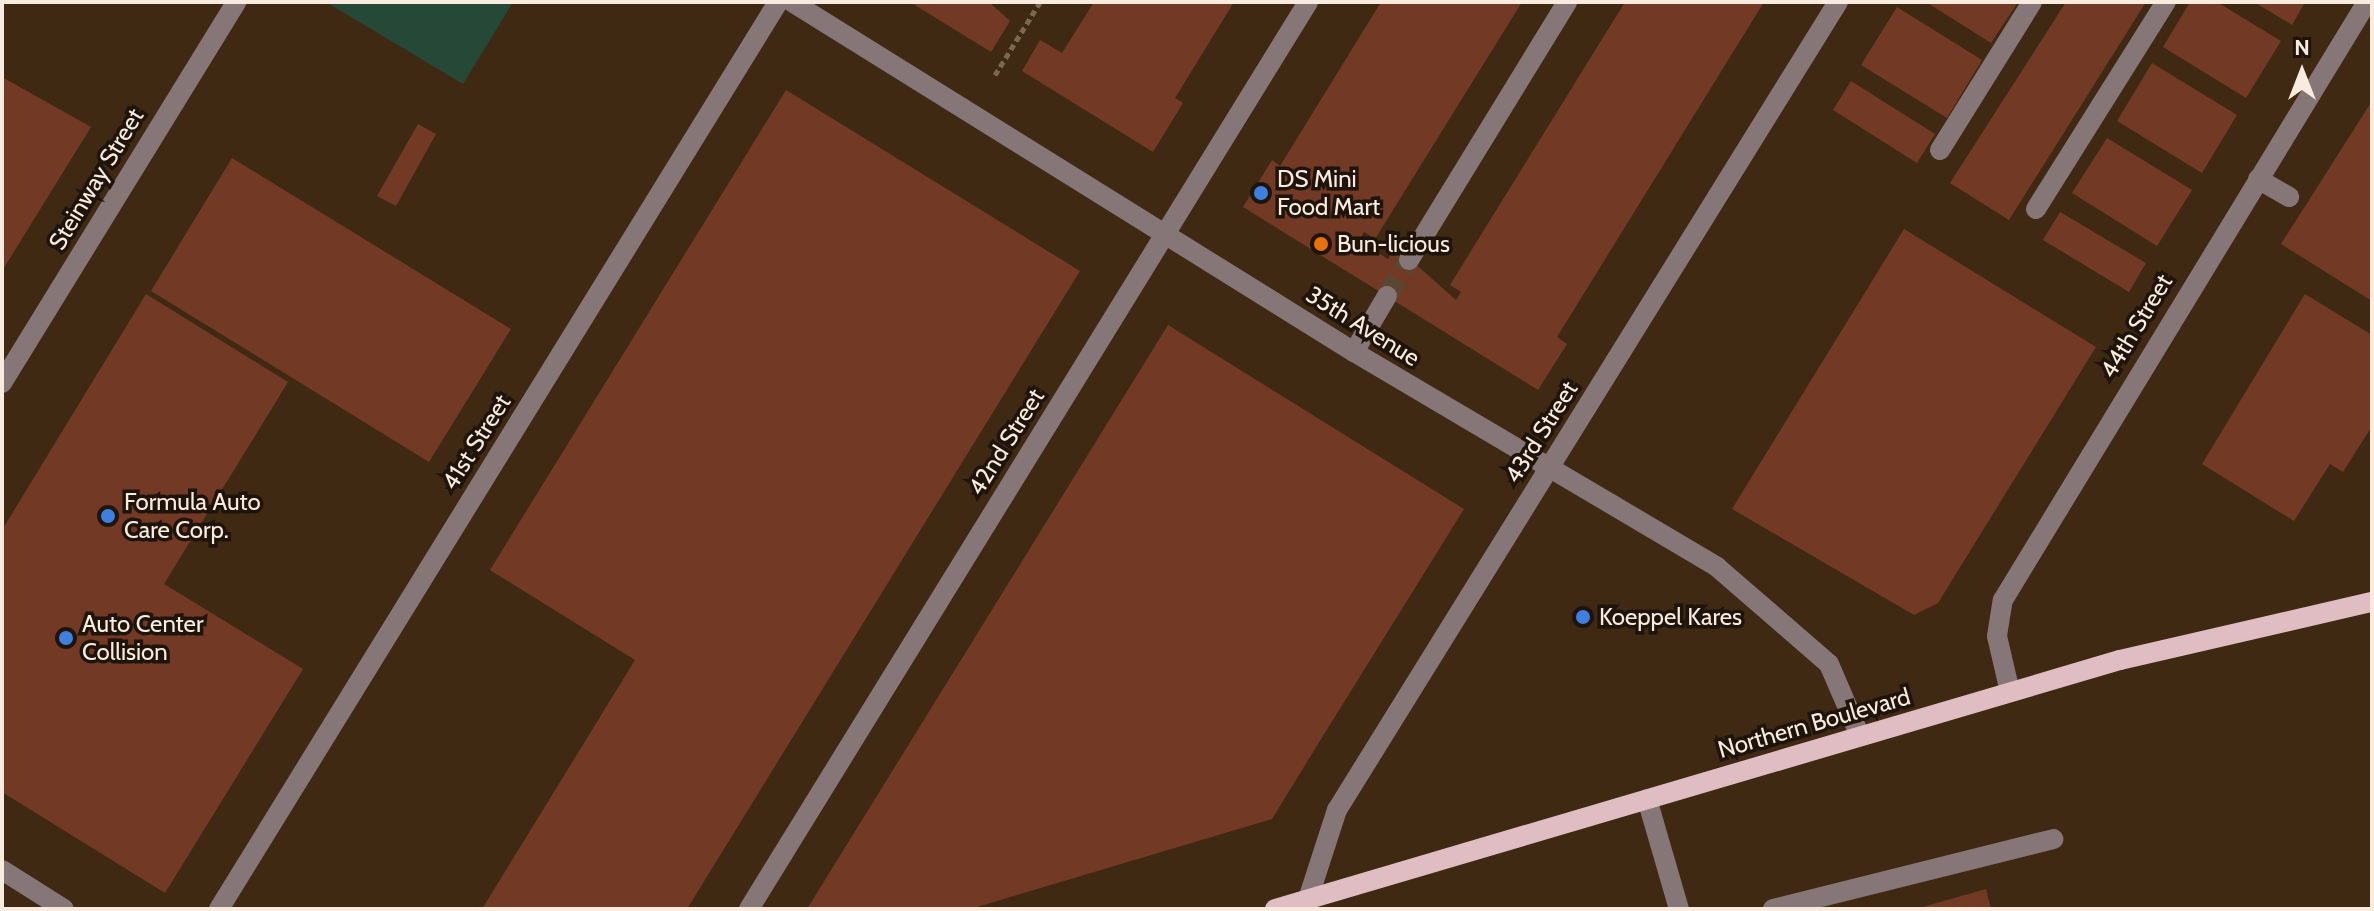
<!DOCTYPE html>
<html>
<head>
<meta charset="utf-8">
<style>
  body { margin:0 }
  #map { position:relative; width:2374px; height:911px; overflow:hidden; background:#3f2913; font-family:Cabin,sans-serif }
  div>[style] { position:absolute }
  .green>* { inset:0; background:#264937 }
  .building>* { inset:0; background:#723a25 }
  .minor-tunnel>* { height:20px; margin-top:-10px; transform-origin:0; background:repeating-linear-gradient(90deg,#5b4631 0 20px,transparent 0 30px) }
  .path>* { height:5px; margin-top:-2.5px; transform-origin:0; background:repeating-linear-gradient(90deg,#7b6854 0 6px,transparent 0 10px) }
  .minor>* { height:20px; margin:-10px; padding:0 10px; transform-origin:10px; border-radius:10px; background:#877678 }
  .major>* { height:20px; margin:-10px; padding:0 10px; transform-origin:10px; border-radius:10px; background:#dfbdc2 }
  .dots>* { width:22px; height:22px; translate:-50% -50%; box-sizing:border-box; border:4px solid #1e140b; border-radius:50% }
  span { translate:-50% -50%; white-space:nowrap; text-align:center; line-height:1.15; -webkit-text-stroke:7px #1e140b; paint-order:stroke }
  .street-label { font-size:24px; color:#f9ebdd }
  .poi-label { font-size:24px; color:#f9ebdd }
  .left { translate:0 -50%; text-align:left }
  .frame { position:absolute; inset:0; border:4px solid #f9ebdd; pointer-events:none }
  .north { position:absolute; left:2262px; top:32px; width:80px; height:80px; -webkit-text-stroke:6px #1e140b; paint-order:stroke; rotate:0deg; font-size:22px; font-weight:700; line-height:32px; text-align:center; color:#f9ebdd }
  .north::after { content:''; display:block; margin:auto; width:28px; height:36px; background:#f9ebdd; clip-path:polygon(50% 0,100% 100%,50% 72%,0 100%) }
</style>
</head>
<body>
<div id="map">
  <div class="green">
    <div style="clip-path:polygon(326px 2px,513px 2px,463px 84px)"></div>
  </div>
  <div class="building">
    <div style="clip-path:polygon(910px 2px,989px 2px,1010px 21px,991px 52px)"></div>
    <div style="clip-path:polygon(1094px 2px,1234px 2px,1175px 98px,1183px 103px,1153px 152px,1022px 71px,1040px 40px,1062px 53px)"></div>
    <div style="clip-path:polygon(1381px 2px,1522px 2px,1375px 239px,1364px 232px,1359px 241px,1388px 259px,1394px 250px,1412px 261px,1456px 300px,1461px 292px,1450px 285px,1625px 2px,1764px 2px,1557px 337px,1567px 344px,1538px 390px,1243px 207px,1272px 160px,1280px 166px)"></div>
    <div style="clip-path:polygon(1926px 2px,2018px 2px,1991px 43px)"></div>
    <div style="clip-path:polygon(2066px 2px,2146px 2px,2009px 220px,1950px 183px)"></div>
    <div style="clip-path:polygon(2190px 2px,2217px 2px,2281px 41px,2246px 98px,2163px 47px)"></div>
    <div style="clip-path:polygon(2254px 2px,2305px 2px,2292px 25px)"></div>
    <div style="clip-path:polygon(1897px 7px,1982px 60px,1947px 118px,1861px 65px)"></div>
    <div style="clip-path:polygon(2152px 63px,2237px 115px,2202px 173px,2117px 121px)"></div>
    <div style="clip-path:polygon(2px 77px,91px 127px,2px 271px)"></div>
    <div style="clip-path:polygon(1851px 81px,1935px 134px,1917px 163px,1833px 110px)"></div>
    <div style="clip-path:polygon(786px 90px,1080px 271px,687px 909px,482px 909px,635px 660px,490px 570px)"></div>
    <div style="clip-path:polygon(2372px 101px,2372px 301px,2281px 244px)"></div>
    <div style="clip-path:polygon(418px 124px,436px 134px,396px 206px,377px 196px)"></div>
    <div style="clip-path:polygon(2107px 138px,2192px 190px,2157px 246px,2072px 193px)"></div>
    <div style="clip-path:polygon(232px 158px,511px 329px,429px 462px,151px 291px)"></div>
    <div style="clip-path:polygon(2060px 212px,2146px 263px,2129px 292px,2043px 240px)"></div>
    <div style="clip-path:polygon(1904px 229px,2096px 347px,1938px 603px,1914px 615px,1732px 509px)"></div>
    <div style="clip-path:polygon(146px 294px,288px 382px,164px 584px,303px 669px,165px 893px,2px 792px,2px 530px)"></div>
    <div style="clip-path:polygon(2305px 294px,2372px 335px,2372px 426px,2343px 472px,2330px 464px,2294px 521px,2202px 464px)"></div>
    <div style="clip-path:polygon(1168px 325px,1464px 509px,1318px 744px,1272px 819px,970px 909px,807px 909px)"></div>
    <div style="clip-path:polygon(1986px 889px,1991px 909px,1919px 909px,1919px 908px)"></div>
  </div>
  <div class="minor-tunnel">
    <div style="left:1387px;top:296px;width:42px;rotate:-58.6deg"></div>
  </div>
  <div class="path">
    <div style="left:995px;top:75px;width:86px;rotate:-58.3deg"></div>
  </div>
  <div class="minor">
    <div style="left:792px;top:2px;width:662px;rotate:31.91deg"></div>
    <div style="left:1354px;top:352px;width:422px;rotate:30.6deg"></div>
    <div style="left:1717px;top:567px;width:148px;rotate:40.9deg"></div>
    <div style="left:1829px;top:664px;width:78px;rotate:66.7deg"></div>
    <div style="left:1940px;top:150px;width:174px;rotate:-58.1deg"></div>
    <div style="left:2258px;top:179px;width:36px;rotate:30deg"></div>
    <div style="left:2036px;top:209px;width:244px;rotate:-57.9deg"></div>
    <div style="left:1409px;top:260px;width:303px;rotate:-58.5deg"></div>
    <div style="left:1354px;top:352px;width:65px;rotate:-59.5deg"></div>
    <div style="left:2px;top:383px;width:447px;rotate:-58.4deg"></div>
    <div style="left:2010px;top:692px;width:57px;rotate:-103.1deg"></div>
    <div style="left:1997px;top:636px;width:36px;rotate:-81deg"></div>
    <div style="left:2003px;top:600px;width:700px;rotate:-58.67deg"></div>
    <div style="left:1647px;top:799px;width:115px;rotate:73.8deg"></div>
    <div style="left:2px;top:870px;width:73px;rotate:32.2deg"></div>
    <div style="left:1308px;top:899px;width:94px;rotate:-72deg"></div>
    <div style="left:1337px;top:810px;width:951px;rotate:-58.2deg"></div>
    <div style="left:219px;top:909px;width:1065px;rotate:-58.35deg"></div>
    <div style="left:749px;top:909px;width:1065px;rotate:-58.35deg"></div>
    <div style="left:1773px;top:909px;width:289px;rotate:-14deg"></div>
  </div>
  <div class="major">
    <div style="left:1275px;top:909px;width:881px;rotate:-16.42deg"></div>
    <div style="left:2120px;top:660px;width:259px;rotate:-13deg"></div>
  </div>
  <div class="dots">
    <div style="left:1261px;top:193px;background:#3f7fe0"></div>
    <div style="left:1321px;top:244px;background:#e8710a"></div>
    <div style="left:108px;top:516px;background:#3f7fe0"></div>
    <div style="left:1583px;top:617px;background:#3f7fe0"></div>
    <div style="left:66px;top:638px;background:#3f7fe0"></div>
  </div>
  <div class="street-label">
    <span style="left:96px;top:179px;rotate:-59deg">Steinway Street</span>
    <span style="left:1363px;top:326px;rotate:32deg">35th Avenue</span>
    <span style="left:2136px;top:326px;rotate:-59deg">44th Street</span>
    <span style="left:1541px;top:432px;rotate:-58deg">43rd Street</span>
    <span style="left:476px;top:442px;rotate:-58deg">41st Street</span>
    <span style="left:1006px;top:442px;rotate:-58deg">42nd Street</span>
    <span style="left:1814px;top:723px;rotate:-16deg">Northern Boulevard</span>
  </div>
  <div class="poi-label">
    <span class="left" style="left:1277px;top:193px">DS Mini<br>Food Mart</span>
    <span class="left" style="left:1337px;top:244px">Bun-licious</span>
    <span class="left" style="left:124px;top:516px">Formula Auto<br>Care Corp.</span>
    <span class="left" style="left:1599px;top:617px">Koeppel Kares</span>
    <span class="left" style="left:82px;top:638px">Auto Center<br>Collision</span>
  </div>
  <div class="frame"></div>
  <div class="north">N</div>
</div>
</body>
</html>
